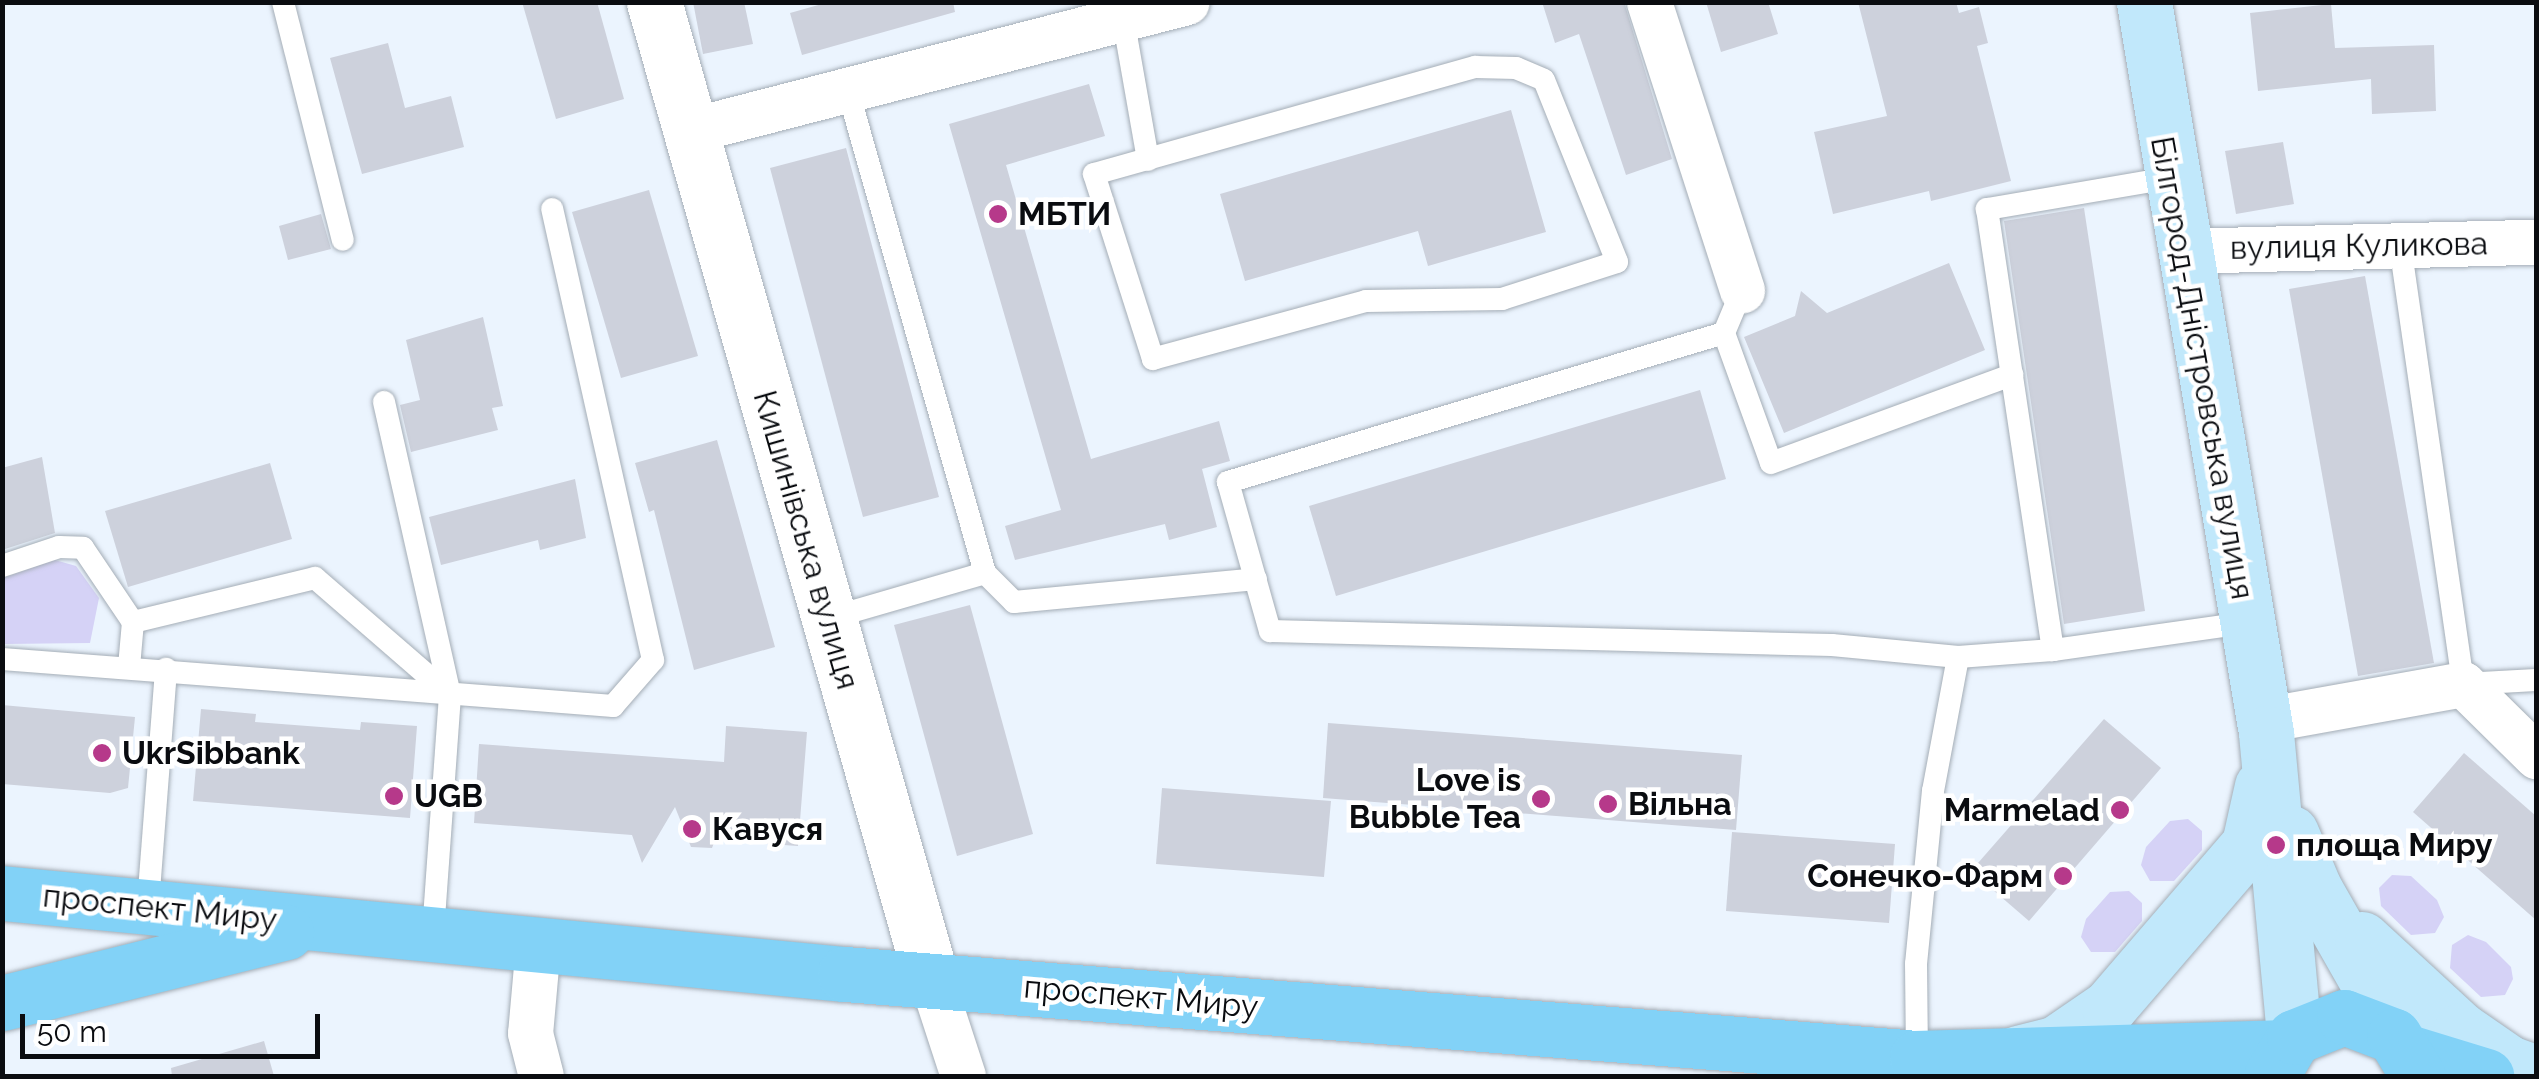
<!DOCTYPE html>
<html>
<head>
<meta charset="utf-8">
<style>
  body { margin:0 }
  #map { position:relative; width:2539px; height:1079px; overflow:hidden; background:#ebf4fe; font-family:Raleway,sans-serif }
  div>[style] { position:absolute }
  .green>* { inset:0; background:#d5d2f6 }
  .building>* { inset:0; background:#cdd1dc }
  .roads { filter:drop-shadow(0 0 2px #a4adb6) drop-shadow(0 0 2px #a4adb6) }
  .service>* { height:22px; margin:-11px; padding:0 11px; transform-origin:11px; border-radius:11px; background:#fff }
  .minor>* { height:45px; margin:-22.5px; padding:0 22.5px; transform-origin:22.5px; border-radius:22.5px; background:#fff }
  .tertiary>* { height:55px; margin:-27.5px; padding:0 27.5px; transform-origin:27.5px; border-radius:27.5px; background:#fff }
  .secondary>* { height:55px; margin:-27.5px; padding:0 27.5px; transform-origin:27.5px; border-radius:27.5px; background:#c1e8fb }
  .primary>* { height:55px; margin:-27.5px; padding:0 27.5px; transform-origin:27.5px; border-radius:27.5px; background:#82d2f7 }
  .dots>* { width:28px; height:28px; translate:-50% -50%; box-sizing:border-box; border:5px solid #fff; border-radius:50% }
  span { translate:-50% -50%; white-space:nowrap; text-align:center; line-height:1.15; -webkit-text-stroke:9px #fff; paint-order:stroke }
  .poi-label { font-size:32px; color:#0a0c10; font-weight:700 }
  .left { translate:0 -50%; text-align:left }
  .right { translate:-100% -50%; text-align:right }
  .street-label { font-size:32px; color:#0a0c10 }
  .frame { position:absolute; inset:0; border:5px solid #0a0c10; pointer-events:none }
  .scale { position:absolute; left:20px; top:1014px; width:300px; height:45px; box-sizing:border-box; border:5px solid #0a0c10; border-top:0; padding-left:12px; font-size:30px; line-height:35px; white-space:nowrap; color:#0a0c10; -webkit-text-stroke:8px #fff; paint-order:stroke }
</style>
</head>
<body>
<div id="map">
  <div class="green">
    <div style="clip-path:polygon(55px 560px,76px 566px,99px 598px,90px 643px,3px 644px,3px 578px)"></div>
    <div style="clip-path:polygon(2188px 819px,2202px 831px,2202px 850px,2174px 881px,2150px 881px,2141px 865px,2146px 847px,2170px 821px)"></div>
    <div style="clip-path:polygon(2392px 875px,2411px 876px,2437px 900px,2444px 917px,2435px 933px,2411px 935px,2381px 906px,2379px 888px)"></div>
    <div style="clip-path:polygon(2129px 891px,2142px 903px,2142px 921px,2115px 952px,2091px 952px,2081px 937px,2086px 919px,2110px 892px)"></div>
    <div style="clip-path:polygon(2468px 935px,2486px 942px,2511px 967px,2513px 979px,2505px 995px,2481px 997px,2450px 968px,2452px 945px)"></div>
  </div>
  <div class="building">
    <div style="clip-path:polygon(522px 2px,597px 2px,624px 99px,556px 119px)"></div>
    <div style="clip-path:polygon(693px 2px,744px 2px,753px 44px,703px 54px)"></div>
    <div style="clip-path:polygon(829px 2px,953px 2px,955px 12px,802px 55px,790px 13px)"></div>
    <div style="clip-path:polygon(1542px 2px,1624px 2px,1672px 159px,1626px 175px,1579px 34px,1555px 43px)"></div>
    <div style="clip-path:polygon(1706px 2px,1768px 2px,1778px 34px,1721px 52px)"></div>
    <div style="clip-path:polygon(1858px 2px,1956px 2px,1959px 13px,1979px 7px,1988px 43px,1977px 46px,2011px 181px,1931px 201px,1929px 191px,1833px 214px,1814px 132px,1887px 116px)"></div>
    <div style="clip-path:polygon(2331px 4px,2335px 48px,2434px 45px,2436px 111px,2372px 114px,2371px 79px,2258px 91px,2250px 13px)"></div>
    <div style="clip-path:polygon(388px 43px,405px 108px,451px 96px,464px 147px,362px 174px,330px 58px)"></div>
    <div style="clip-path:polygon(1089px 84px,1105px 136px,1006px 165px,1091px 459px,1219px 421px,1230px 461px,1202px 469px,1217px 527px,1169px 540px,1165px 524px,1015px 560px,1005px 526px,1061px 510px,949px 124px)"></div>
    <div style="clip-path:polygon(1511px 110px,1546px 232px,1428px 266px,1418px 231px,1245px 281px,1220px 194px)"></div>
    <div style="clip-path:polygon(2283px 142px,2294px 204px,2236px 214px,2225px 151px)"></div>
    <div style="clip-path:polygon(846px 148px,939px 497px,863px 517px,770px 168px)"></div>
    <div style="clip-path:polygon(649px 190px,698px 356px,621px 378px,572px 212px)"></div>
    <div style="clip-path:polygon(2084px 208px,2145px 611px,2064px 624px,2004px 221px)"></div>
    <div style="clip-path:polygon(321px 214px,331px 249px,288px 260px,279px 226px)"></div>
    <div style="clip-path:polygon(1949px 263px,1985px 350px,1784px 433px,1744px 337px,1795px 316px,1801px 291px,1827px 313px)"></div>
    <div style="clip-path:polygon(2365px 276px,2434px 663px,2358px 676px,2289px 289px)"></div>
    <div style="clip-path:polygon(483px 317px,503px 406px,492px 408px,498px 430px,411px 452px,400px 405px,420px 400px,406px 340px)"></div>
    <div style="clip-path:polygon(1700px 390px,1726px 479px,1336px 596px,1309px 506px)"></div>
    <div style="clip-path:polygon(717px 440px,775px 647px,694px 670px,654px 510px,649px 512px,635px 463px)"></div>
    <div style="clip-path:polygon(42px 457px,55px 533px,2px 550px,2px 468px)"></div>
    <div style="clip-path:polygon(270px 463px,292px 539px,128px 587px,105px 511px)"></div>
    <div style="clip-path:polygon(575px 479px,586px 538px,540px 550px,538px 540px,441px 565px,429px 517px)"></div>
    <div style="clip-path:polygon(970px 605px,1033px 834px,957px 856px,894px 625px)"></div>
    <div style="clip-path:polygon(2px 705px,135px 717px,128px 788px,110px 793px,2px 784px)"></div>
    <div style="clip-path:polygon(201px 709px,256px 714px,255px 722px,360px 730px,361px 722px,417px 726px,410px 818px,193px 801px)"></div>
    <div style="clip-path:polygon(2104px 719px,2161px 768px,2029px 921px,1971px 871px)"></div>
    <div style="clip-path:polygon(1328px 723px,1742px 755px,1736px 830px,1323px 798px)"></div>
    <div style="clip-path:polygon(726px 726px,807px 732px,798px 846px,715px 840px,712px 848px,691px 847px,675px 807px,642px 863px,632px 835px,474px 823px,479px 744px,724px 762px)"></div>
    <div style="clip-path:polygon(2464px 753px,2536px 816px,2536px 920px,2413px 812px)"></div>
    <div style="clip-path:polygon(1162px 788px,1331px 801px,1324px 877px,1156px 864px)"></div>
    <div style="clip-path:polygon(1732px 832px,1895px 844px,1889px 923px,1726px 911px)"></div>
    <div style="clip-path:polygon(264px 1041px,274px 1076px,172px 1076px,171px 1068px)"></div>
  </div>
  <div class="roads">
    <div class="service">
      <div style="left:283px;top:2px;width:245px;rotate:75.9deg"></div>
      <div style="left:1123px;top:18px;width:144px;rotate:80deg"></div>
      <div style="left:1475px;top:67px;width:41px;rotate:1.4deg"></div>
      <div style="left:1516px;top:68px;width:30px;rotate:23deg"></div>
      <div style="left:1544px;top:80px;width:196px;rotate:68.1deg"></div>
      <div style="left:1617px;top:262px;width:121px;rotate:162.2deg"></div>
      <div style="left:1502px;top:299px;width:136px;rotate:179.2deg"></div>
      <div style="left:1366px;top:301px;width:221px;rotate:164.8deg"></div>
      <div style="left:1153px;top:359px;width:194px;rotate:-107.7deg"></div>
      <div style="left:1094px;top:174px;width:396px;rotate:-15.7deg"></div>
      <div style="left:848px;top:91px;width:501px;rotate:74.13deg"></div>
      <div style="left:985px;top:573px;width:41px;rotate:45deg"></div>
      <div style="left:1014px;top:602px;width:243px;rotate:-5.4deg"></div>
      <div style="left:2169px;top:178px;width:185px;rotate:170.3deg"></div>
      <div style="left:1987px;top:209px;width:446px;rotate:81.5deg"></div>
      <div style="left:2053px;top:650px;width:194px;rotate:-8deg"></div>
      <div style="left:2400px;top:245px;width:443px;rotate:81.8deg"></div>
      <div style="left:2463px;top:684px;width:73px;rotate:-3.1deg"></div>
      <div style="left:1742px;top:290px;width:47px;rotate:112.7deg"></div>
      <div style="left:1724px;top:333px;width:138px;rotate:70.1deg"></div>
      <div style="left:1771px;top:463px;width:257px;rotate:-20.1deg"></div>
      <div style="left:1724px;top:333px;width:518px;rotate:163.28deg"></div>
      <div style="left:1228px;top:482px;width:155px;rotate:74.3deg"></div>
      <div style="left:1270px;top:631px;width:562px;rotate:1.43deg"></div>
      <div style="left:1832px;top:645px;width:127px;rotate:5.4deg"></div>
      <div style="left:1958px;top:657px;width:95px;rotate:-4.2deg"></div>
      <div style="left:384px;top:402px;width:300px;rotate:77.3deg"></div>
      <div style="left:450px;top:695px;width:240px;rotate:94.1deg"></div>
      <div style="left:2px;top:566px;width:60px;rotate:-18.4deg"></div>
      <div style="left:59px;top:547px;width:24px;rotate:2deg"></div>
      <div style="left:83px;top:548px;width:89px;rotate:56deg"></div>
      <div style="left:133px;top:622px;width:45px;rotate:95.1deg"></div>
      <div style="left:830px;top:618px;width:161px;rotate:-16.2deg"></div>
      <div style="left:133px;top:622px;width:187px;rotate:-13.6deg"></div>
      <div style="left:315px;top:578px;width:179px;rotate:40.9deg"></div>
      <div style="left:2px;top:659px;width:613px;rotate:4.4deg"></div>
      <div style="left:613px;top:706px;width:61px;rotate:-49deg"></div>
      <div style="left:653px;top:660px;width:462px;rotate:-102.6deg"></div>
      <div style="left:148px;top:904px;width:236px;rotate:-85.6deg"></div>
      <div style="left:1917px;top:1058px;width:94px;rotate:-90.6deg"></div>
      <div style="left:1916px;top:964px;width:174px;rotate:-84.4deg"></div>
      <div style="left:1933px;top:791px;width:136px;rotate:-79.4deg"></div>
    </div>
    <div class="minor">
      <div style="left:1649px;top:2px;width:303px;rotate:72.1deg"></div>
      <div style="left:688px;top:131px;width:515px;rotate:-14.49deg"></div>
      <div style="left:2181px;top:251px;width:355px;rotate:-1.5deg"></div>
      <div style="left:2263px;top:720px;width:203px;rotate:-10.2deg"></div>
      <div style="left:2463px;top:684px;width:103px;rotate:44.6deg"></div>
      <div style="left:538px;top:944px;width:89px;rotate:95.1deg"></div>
      <div style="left:530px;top:1033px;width:44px;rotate:75.7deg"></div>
      <div style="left:932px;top:981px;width:100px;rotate:71.9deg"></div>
    </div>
    <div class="tertiary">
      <div style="left:654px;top:2px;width:1018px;rotate:74.15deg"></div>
    </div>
    <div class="secondary">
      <div style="left:2144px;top:2px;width:741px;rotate:80.52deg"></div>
      <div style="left:2266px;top:733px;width:305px;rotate:84.7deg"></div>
      <div style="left:2291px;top:833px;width:60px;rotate:67.3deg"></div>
      <div style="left:2314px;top:888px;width:178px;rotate:60.4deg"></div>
      <div style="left:2362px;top:939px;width:134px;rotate:42.6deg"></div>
      <div style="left:2461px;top:1030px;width:58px;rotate:34.5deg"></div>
      <div style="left:2509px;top:1063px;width:29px;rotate:20deg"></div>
      <div style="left:2018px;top:1053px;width:38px;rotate:-14deg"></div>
      <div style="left:2055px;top:1044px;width:65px;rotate:-34.4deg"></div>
      <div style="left:2109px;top:1007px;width:215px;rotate:-49.3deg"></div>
      <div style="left:2249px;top:844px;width:59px;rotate:-77.4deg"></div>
    </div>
    <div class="primary">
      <div style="left:2px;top:893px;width:847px;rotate:5.49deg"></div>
      <div style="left:845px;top:974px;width:1075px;rotate:4.48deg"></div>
      <div style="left:1917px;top:1058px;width:368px;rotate:-1.7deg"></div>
      <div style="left:2px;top:1003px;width:293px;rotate:-14deg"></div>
      <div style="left:2408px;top:1052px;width:82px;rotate:17.1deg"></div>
      <div style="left:2271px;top:1076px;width:45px;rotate:-59.5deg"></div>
      <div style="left:2294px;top:1037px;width:54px;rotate:-21.8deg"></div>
      <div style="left:2344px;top:1017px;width:53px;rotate:20.8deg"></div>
      <div style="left:2394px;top:1036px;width:47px;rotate:59deg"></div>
    </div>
  </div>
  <div class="dots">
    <div style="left:998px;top:214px;background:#b6398a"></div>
    <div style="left:102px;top:753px;background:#b6398a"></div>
    <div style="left:394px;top:796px;background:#b6398a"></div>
    <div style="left:1541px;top:799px;background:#b6398a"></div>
    <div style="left:1608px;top:804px;background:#b6398a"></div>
    <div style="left:2120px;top:810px;background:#b6398a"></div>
    <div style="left:692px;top:829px;background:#b6398a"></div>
    <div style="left:2276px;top:845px;background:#b6398a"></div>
    <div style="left:2063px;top:876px;background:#b6398a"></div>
  </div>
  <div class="poi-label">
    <span class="left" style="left:1018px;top:214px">МБТИ</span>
    <span class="left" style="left:122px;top:753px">UkrSibbank</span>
    <span class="right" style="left:1521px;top:799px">Love is<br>Bubble Tea</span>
    <span class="left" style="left:414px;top:796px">UGB</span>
    <span class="left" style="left:1628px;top:804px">Вільна</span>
    <span class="right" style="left:2100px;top:810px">Marmelad</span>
    <span class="left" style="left:712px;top:829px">Кавуся</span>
    <span class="left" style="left:2296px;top:845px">площа Миру</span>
    <span class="right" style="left:2043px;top:876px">Сонечко-Фарм</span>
  </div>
  <div class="street-label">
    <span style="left:2359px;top:246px;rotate:-1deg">вулиця Куликова</span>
    <span style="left:2202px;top:368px;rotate:80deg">Білгород-Дністровська вулиця</span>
    <span style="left:806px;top:540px;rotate:74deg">Кишинівська вулиця</span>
    <span style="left:160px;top:908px;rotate:6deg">проспект Миру</span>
    <span style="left:1141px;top:997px;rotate:5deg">проспект Миру</span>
  </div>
  <div class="frame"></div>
  <div class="scale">50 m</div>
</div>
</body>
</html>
